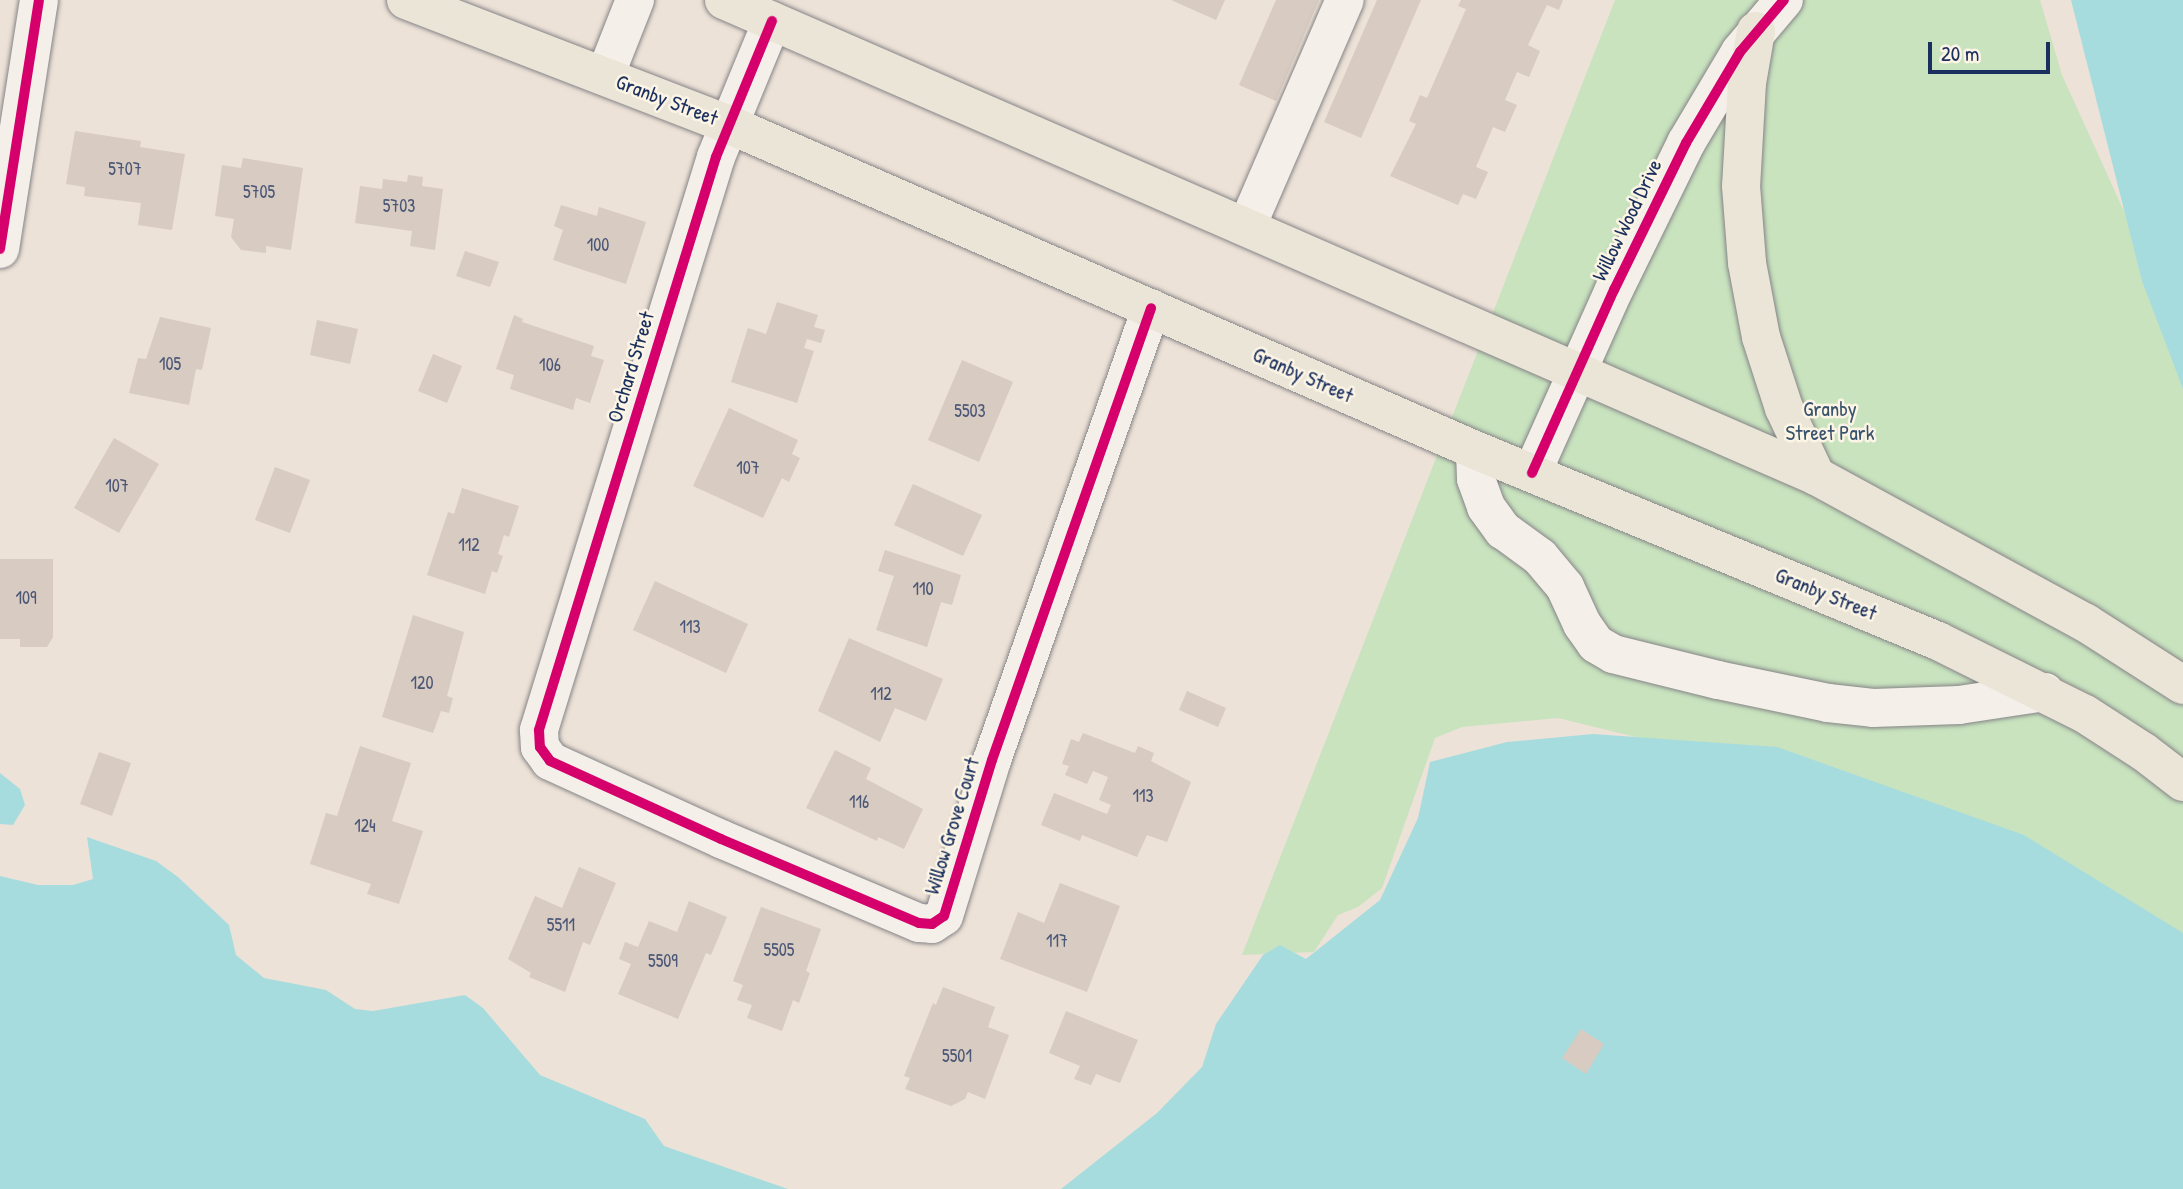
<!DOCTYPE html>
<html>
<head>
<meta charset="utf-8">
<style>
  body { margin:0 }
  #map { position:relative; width:2183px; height:1189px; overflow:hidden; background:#ede2d7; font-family:"Patrick Hand",sans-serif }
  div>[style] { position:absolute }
  .green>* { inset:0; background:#c8e3be }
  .water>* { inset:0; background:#a7dcdf }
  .building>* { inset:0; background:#d8cbc1 }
  .roads { filter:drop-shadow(0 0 2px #868488) drop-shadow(0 0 2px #868488) }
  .minor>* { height:38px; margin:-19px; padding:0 19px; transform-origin:19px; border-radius:19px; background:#f4f0e9 }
  .major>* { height:38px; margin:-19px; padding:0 19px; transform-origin:19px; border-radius:19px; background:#eae5d7 }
  .cycleway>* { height:10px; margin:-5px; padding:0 5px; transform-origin:5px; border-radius:5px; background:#d6006c }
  span { translate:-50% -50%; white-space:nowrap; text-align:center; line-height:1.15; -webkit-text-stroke:5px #fcf5e5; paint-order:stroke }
  .number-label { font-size:18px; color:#4b5777 }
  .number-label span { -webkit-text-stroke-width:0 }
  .street-label { font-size:21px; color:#1b2f5e }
  .park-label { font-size:21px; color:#38536d }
  .scale { position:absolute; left:1928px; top:42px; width:122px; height:32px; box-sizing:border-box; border:4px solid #1b2f5e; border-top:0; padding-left:9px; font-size:21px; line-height:24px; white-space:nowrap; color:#1b2f5e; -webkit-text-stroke:5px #fcf5e5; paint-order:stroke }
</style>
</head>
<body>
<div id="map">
  <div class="green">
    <div style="clip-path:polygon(1615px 0,2040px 0,2062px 75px,2183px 341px,2183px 1010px,1808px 779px,1558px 718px,1462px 727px,1435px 738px,1382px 888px,1358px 907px,1338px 915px,1314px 952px,1242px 955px)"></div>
  </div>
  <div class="water">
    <div style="clip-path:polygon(2071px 0,2183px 0,2183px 389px,2142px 281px)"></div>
    <div style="clip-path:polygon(1593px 734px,1777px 747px,2024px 835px,2183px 933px,2183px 1189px,1061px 1189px,1157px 1113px,1202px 1067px,1216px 1024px,1263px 955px,1280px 945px,1306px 959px,1380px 900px,1418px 818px,1430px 762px,1507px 742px)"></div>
    <div style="clip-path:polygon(0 773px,20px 789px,25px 805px,13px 825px,0 824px)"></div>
    <div style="clip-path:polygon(87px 837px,156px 861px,178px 877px,229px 925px,236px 955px,264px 978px,326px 990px,355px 1009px,373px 1011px,465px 995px,483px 1008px,540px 1075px,645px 1119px,664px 1146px,788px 1189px,0 1189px,0 876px,38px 885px,73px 885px,93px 879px)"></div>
  </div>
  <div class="building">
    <div style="clip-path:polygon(1171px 0,1225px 0,1216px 20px)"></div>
    <div style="clip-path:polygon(1276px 0,1319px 0,1276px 101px,1239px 85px)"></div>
    <div style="clip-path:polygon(1377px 0,1421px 0,1361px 138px,1324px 122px)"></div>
    <div style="clip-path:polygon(1461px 0,1563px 0,1559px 10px,1547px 5px,1528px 45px,1540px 51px,1529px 77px,1517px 72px,1505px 100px,1517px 105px,1505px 132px,1493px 127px,1476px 167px,1488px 172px,1476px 199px,1463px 194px,1458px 205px,1390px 176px,1416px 124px,1409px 121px,1420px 95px,1427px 98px,1466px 9px,1458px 6px)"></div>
    <div style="clip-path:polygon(75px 131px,141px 141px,140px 147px,185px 154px,172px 230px,138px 225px,141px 203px,84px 196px,85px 187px,66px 184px)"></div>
    <div style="clip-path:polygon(243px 158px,303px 168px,291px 250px,266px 246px,266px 253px,241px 250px,231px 237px,234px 219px,215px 216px,222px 165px,241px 168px)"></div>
    <div style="clip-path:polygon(408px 175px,423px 177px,422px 186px,443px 189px,435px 250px,410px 246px,412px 231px,355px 223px,360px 186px,382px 189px,383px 179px,407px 182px)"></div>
    <div style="clip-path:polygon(561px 205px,597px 216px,599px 207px,646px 222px,626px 284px,553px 260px,563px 230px,554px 226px)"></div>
    <div style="clip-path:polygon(465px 251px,499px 262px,490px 287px,456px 276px)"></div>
    <div style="clip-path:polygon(777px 302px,818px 315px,814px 327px,825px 330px,821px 343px,807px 339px,804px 348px,814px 351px,797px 403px,731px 382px,748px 328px,766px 334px)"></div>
    <div style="clip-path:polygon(514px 315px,523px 319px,522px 322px,594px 346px,591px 356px,604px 360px,590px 403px,576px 398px,573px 410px,510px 389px,514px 375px,496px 369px)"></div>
    <div style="clip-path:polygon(160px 317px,211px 328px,202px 370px,196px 369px,189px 405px,129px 393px,138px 358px,146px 359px)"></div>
    <div style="clip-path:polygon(317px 320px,358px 329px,350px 364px,310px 355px)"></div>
    <div style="clip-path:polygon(433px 354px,462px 366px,447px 403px,418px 391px)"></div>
    <div style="clip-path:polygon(962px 360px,1013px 382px,979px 462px,928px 440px)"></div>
    <div style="clip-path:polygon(729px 408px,798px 440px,792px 454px,800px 458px,789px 482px,782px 478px,763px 518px,693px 486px)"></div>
    <div style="clip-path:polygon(114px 438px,159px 464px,119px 533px,74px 508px)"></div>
    <div style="clip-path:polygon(275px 467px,310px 480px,290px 533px,255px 520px)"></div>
    <div style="clip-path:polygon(913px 484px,982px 515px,963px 556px,894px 525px)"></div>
    <div style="clip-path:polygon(462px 488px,519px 506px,509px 537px,504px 535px,498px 554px,503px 556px,497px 573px,492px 571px,485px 594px,427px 575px,448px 512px,454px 514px)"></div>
    <div style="clip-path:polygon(885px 550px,961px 575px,952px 605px,941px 602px,927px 647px,876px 630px,894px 576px,878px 571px)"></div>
    <div style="clip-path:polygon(0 559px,53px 559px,53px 637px,47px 647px,20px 647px,20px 639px,0 639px)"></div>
    <div style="clip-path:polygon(655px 581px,748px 624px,726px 673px,633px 630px)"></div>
    <div style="clip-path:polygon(413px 615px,464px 632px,447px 696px,453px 698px,449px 713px,441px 711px,433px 733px,382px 717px)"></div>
    <div style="clip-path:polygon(849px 638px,943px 679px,926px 721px,895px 708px,880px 742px,818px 711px)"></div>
    <div style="clip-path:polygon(1187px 691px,1226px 708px,1218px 727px,1179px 710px)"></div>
    <div style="clip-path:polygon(1083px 733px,1135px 753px,1138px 746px,1154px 753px,1151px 761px,1191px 782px,1167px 842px,1147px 835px,1137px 857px,1082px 835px,1080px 841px,1041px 825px,1054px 793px,1107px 814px,1111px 805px,1099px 800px,1108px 777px,1093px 771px,1087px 784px,1065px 775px,1069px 766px,1062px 764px,1071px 739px,1079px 742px)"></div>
    <div style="clip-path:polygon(360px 746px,411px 763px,392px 821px,423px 831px,399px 904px,367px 894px,371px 884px,310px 864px,326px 813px,337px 816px)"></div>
    <div style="clip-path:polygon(835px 750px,871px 768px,866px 779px,923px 809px,904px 849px,878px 837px,877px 841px,806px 808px)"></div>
    <div style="clip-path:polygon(99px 752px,131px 763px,112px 816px,80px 804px)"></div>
    <div style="clip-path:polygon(579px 867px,616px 883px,590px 945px,583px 942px,565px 992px,529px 977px,531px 973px,508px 959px,535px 896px,562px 908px)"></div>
    <div style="clip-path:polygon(1060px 883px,1120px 906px,1087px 992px,1000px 959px,1018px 912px,1044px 923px)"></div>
    <div style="clip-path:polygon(689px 901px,727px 917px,711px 955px,706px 953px,678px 1019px,618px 994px,631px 964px,619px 959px,625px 942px,638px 947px,649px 921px,677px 932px)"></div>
    <div style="clip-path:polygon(761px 907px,821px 929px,806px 971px,810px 973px,799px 1003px,793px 1000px,782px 1031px,747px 1018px,752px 1005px,737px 1000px,743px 985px,733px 981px)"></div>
    <div style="clip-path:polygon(943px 987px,995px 1007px,988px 1027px,1009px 1035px,985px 1099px,968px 1092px,965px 1099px,951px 1106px,905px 1089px,910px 1078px,904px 1076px,933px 1003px,936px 1005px)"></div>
    <div style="clip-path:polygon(1066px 1011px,1138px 1040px,1120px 1083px,1096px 1074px,1091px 1085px,1074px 1079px,1080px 1066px,1049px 1053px)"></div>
    <div style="clip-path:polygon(1581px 1029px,1604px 1044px,1586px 1074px,1562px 1058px)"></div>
  </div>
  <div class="roads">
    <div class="minor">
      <div style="left:772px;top:21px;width:147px;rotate:112.4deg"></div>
      <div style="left:716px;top:157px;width:600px;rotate:107.17deg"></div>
      <div style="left:539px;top:730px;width:17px;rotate:87deg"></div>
      <div style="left:540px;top:747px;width:17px;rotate:54deg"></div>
      <div style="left:550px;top:761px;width:188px;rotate:24.5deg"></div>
      <div style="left:721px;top:839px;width:215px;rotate:23deg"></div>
      <div style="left:919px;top:923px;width:13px;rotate:4deg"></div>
      <div style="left:932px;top:924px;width:14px;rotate:-34deg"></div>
      <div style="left:944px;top:916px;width:163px;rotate:-72.9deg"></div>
      <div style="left:992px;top:760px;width:479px;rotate:-70.6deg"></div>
      <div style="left:605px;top:76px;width:82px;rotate:-68.5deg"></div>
      <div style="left:1247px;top:226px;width:246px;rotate:-66.6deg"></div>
      <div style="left:0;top:249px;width:252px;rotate:-81.1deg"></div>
      <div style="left:1475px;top:450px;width:29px;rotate:88deg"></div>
      <div style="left:1476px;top:479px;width:30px;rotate:70deg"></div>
      <div style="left:1486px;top:507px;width:29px;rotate:54deg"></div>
      <div style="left:1503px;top:530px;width:46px;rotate:36.1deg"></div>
      <div style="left:1540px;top:557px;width:39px;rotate:50deg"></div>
      <div style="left:1565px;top:587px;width:41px;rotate:65.3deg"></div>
      <div style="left:1582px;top:624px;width:24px;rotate:55deg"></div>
      <div style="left:1596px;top:644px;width:20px;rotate:30deg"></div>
      <div style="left:1613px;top:654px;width:108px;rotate:13.9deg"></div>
      <div style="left:1718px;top:680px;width:112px;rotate:11.8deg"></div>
      <div style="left:1828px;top:703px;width:45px;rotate:6.3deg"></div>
      <div style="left:1873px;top:708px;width:86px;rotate:-2deg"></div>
      <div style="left:1959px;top:705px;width:87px;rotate:-8.6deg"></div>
      <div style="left:1532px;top:473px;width:201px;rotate:-65.9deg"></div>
      <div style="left:1614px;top:290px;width:164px;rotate:-63.9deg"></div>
      <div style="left:1686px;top:143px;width:106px;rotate:-59.3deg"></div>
      <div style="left:1740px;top:52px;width:68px;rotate:-49.8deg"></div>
    </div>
    <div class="major">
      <div style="left:406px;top:0;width:347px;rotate:21.1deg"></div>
      <div style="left:730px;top:125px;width:813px;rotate:23.57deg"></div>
      <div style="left:1475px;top:450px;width:501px;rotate:22.42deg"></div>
      <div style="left:1938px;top:641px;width:164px;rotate:26.4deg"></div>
      <div style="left:2085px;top:714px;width:70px;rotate:32.8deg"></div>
      <div style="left:2144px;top:752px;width:49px;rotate:37.6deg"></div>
      <div style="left:724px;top:0;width:1191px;rotate:23.55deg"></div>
      <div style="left:1816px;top:476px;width:307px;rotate:28.6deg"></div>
      <div style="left:2086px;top:623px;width:115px;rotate:32.6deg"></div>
      <div style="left:1756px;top:31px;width:53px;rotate:99.8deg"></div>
      <div style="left:1747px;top:83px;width:103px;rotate:93.3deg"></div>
      <div style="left:1741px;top:186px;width:77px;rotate:85.5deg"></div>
      <div style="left:1747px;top:263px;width:75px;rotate:79.3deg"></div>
      <div style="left:1761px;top:337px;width:75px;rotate:72.1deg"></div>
      <div style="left:1784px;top:408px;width:75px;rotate:64.8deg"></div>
    </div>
  </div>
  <div class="cycleway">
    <div style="left:772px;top:21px;width:147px;rotate:112.4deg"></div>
    <div style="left:716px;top:157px;width:600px;rotate:107.17deg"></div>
    <div style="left:539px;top:730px;width:17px;rotate:87deg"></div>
    <div style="left:540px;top:747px;width:17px;rotate:54deg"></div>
    <div style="left:550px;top:761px;width:188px;rotate:24.5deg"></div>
    <div style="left:721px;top:839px;width:215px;rotate:23deg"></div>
    <div style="left:919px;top:923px;width:13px;rotate:4deg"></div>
    <div style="left:932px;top:924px;width:14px;rotate:-34deg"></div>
    <div style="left:944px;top:916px;width:163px;rotate:-72.9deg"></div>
    <div style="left:992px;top:760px;width:479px;rotate:-70.6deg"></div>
    <div style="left:0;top:249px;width:252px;rotate:-81.1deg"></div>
    <div style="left:1532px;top:473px;width:201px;rotate:-65.9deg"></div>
    <div style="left:1614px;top:290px;width:164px;rotate:-63.9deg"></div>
    <div style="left:1686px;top:143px;width:106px;rotate:-59.3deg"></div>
    <div style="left:1740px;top:52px;width:68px;rotate:-49.8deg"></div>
  </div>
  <div class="number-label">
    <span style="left:125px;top:169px">5707</span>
    <span style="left:259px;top:192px">5705</span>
    <span style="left:399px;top:206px">5703</span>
    <span style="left:598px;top:245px">100</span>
    <span style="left:170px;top:364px">105</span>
    <span style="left:550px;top:365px">106</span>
    <span style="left:970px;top:411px">5503</span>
    <span style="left:748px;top:468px">107</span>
    <span style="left:117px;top:486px">107</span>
    <span style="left:469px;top:545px">112</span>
    <span style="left:923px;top:589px">110</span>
    <span style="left:26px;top:598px">109</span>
    <span style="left:690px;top:627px">113</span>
    <span style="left:422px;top:683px">120</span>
    <span style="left:881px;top:694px">112</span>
    <span style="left:1143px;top:796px">113</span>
    <span style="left:859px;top:802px">116</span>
    <span style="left:365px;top:826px">124</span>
    <span style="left:561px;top:925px">5511</span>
    <span style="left:1057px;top:941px">117</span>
    <span style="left:779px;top:950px">5505</span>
    <span style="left:663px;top:961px">5509</span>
    <span style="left:957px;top:1056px">5501</span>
  </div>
  <div class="street-label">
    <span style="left:667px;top:100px;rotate:21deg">Granby Street</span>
    <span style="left:1627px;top:220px;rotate:-64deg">Willow Wood Drive</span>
    <span style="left:631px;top:367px;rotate:-73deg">Orchard Street</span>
    <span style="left:1303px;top:375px;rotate:24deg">Granby Street</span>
    <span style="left:1826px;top:594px;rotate:22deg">Granby Street</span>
    <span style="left:952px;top:826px;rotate:-73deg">Willow Grove Court</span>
  </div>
  <div class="park-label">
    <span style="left:1830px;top:421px">Granby<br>Street Park</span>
  </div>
  <div class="scale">20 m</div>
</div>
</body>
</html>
